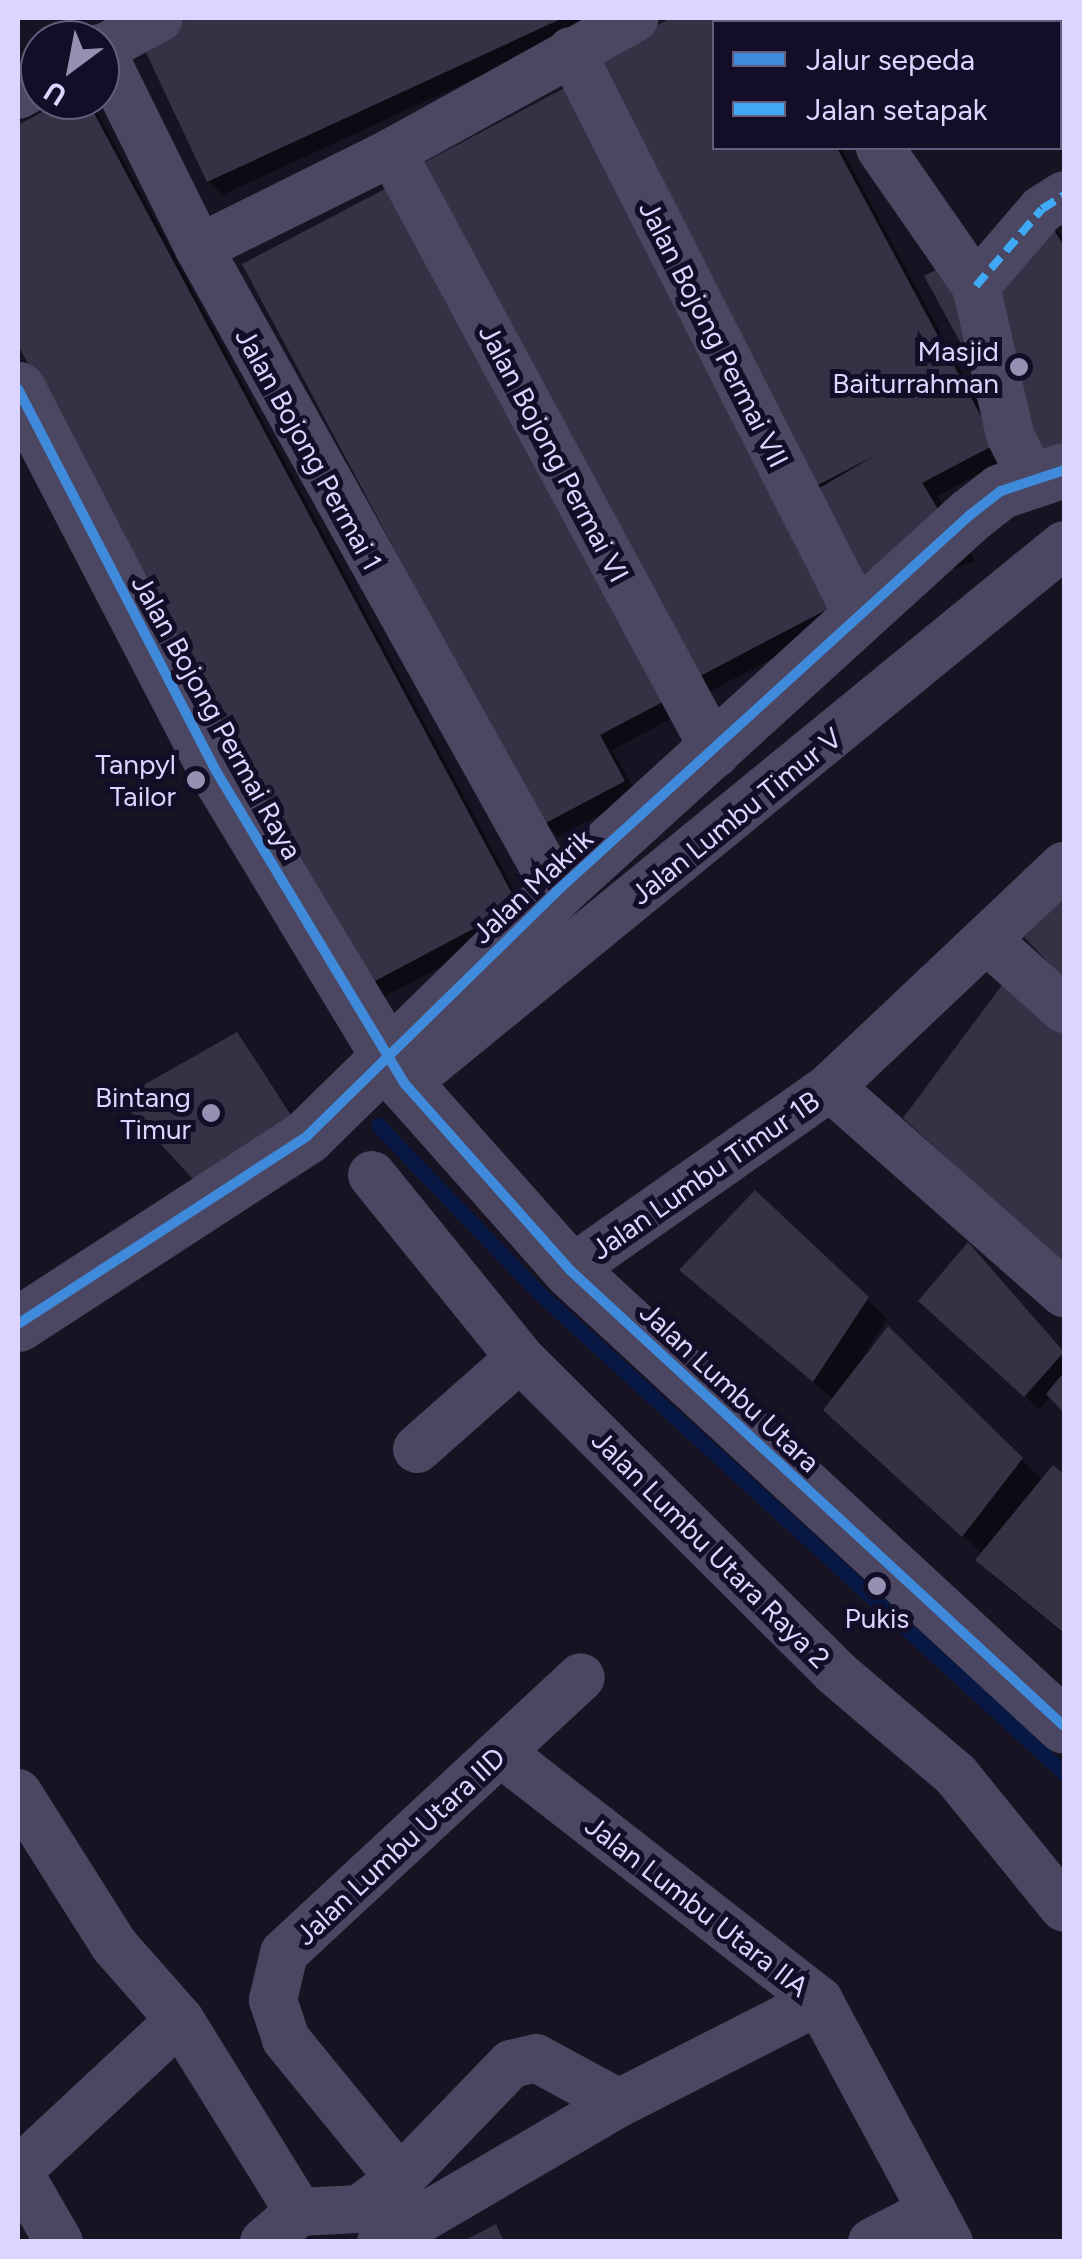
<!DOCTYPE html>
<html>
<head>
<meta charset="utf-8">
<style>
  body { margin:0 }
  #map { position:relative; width:1082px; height:2259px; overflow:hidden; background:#171322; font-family:Figtree,sans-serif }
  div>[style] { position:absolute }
  .shadow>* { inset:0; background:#0007 }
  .stream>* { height:15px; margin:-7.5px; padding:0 7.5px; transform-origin:7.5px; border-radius:7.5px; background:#071845 }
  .building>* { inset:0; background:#363144 }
  .minor>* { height:48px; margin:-24px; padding:0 24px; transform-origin:24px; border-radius:24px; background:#4b4763 }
  .tertiary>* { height:55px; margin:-27.5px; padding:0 27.5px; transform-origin:27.5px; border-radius:27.5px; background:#4b4763 }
  .quiet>* { height:8px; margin-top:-4px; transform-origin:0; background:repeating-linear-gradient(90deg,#3fa9f5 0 15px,transparent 0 23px) }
  .cycleway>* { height:10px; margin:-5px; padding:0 5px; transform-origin:5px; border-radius:5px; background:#408adc }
  .dots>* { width:28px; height:28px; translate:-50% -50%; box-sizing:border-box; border:5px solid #140d28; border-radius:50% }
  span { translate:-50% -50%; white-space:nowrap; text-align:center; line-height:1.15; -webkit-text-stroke:10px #140d28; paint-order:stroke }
  .street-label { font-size:28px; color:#ddd4ff }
  .poi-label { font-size:28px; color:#ddd4ff }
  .right { translate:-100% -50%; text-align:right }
  .frame { position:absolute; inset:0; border:20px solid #ddd4ff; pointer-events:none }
  .legend { position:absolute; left:712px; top:20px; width:350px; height:130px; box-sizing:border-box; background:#140d28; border:2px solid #645d7e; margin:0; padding:12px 18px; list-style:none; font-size:30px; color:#ddd4ff }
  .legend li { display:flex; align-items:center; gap:20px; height:50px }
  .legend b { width:50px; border:2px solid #645d7e }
  .north { position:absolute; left:20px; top:20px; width:100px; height:100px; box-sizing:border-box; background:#140d28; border:2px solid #645d7e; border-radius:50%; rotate:212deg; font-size:28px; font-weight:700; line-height:40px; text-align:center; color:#ddd4ff }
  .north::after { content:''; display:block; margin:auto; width:35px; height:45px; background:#9890b2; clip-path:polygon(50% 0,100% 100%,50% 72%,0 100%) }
</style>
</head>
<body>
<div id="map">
  <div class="shadow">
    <div style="clip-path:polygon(195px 18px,606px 18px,222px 195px,209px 181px,144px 41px)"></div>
    <div style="clip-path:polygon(678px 18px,771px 18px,774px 22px,714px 22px,714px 148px,841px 148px,1008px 458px,937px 496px,975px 561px,878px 596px,594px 62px)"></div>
    <div style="clip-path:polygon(71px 100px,87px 100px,95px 108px,530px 920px,378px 1000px,364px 986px,18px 339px,18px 128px)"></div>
    <div style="clip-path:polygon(581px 103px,855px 615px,703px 695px)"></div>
    <div style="clip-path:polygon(1045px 218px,1064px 238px,1064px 488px)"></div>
    <div style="clip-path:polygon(245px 266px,686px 711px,612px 750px,637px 795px,558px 837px,544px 823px)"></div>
    <div style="clip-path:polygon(1008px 981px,1064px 1033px,1064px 1265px)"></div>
    <div style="clip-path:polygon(236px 1035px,317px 1148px,225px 1208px)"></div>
    <div style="clip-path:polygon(981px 1259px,1064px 1354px,1064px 1409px,1051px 1396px,1039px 1409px,935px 1314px)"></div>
    <div style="clip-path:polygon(682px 1270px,867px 1299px,887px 1319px,864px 1354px,888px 1329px,1043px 1481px,1054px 1468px,1064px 1478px,1064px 1634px,998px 1580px,978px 1560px,983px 1554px,846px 1430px,834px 1400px)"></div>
  </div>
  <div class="stream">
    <div style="left:378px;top:1125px;width:231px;rotate:46.2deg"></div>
    <div style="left:538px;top:1292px;width:713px;rotate:42.44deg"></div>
  </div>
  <div class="building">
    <div style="clip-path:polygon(190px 18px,563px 18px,207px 182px,140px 40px)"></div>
    <div style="clip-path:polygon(671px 18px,767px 18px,770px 22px,714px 22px,714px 148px,837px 148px,996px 444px,922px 483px,911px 464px,957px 541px,856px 578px,809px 494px,874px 456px,818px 485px,590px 61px)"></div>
    <div style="clip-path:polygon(568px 86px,843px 601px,687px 683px,412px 169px)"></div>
    <div style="clip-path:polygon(65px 100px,87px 100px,518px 905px,362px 988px,18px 345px,18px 125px)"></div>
    <div style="clip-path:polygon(398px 182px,674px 696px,600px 735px,625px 781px,542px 825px,242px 264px)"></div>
    <div style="clip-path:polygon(1045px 215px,1064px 246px,1064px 459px,1028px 466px,924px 276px)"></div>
    <div style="clip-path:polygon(1062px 900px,1064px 903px,1064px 979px,1024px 937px)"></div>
    <div style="clip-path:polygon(1008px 977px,1064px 1029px,1064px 1266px,903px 1118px)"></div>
    <div style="clip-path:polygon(237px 1032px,299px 1127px,203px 1190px,119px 1099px)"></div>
    <div style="clip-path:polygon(755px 1190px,869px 1297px,813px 1382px,679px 1270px)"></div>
    <div style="clip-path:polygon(968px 1242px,1064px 1352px,1024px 1397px,918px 1301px)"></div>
    <div style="clip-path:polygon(888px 1326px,1023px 1458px,962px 1537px,823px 1410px)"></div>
    <div style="clip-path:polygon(1064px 1372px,1064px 1413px,1046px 1394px)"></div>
    <div style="clip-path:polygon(1053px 1465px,1064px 1474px,1064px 1633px,975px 1560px)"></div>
    <div style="clip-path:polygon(496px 2224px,504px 2242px,462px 2242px)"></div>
  </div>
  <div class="minor">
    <div style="left:790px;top:18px;width:5px;rotate:53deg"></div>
    <div style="left:1024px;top:18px;width:5px;rotate:53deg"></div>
    <div style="left:100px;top:48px;width:223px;rotate:63.7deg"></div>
    <div style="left:199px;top:248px;width:736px;rotate:60.89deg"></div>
    <div style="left:100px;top:50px;width:67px;rotate:-28.5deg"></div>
    <div style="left:571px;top:51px;width:634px;rotate:63.07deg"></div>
    <div style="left:1060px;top:84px;width:12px;rotate:70deg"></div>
    <div style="left:18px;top:95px;width:25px;rotate:-29deg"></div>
    <div style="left:880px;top:148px;width:168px;rotate:55.2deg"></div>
    <div style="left:976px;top:286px;width:153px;rotate:77.1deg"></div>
    <div style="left:1010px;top:435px;width:49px;rotate:63.4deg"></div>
    <div style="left:392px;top:152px;width:683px;rotate:61.67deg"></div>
    <div style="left:199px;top:248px;width:216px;rotate:-26.4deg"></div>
    <div style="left:392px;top:152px;width:277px;rotate:-28.9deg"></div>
    <div style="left:976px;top:286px;width:101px;rotate:-49.4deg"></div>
    <div style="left:1042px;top:209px;width:26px;rotate:-32deg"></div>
    <div style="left:988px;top:941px;width:102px;rotate:41.8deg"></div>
    <div style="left:405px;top:1084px;width:851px;rotate:-39.28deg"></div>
    <div style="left:830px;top:1087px;width:322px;rotate:-43.4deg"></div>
    <div style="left:372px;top:1175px;width:235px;rotate:51deg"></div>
    <div style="left:520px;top:1358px;width:445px;rotate:44.9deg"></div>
    <div style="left:835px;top:1672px;width:159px;rotate:40.4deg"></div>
    <div style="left:956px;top:1775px;width:171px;rotate:50.9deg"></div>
    <div style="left:570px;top:1270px;width:318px;rotate:-35.1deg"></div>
    <div style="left:830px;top:1087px;width:312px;rotate:41.4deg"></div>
    <div style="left:417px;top:1449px;width:137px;rotate:-41.5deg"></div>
    <div style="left:501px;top:1753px;width:403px;rotate:37.9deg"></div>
    <div style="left:819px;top:2001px;width:274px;rotate:61.7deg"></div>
    <div style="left:18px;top:1793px;width:180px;rotate:57.7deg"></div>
    <div style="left:114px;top:1945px;width:100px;rotate:48.7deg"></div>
    <div style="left:180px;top:2020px;width:226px;rotate:58.2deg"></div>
    <div style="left:18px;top:2171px;width:221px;rotate:-43deg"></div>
    <div style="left:18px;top:2171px;width:82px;rotate:60deg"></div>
    <div style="left:400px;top:2179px;width:181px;rotate:-129.2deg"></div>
    <div style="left:286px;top:2039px;width:41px;rotate:-108.4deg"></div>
    <div style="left:273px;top:2000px;width:48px;rotate:-76.8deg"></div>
    <div style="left:284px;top:1953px;width:405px;rotate:-42.9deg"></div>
    <div style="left:264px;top:2242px;width:46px;rotate:-40.6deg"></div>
    <div style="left:299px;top:2212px;width:60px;rotate:-2.9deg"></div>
    <div style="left:359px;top:2209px;width:51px;rotate:-36.2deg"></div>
    <div style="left:400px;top:2179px;width:160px;rotate:-46deg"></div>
    <div style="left:511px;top:2064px;width:26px;rotate:-13deg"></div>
    <div style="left:536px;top:2058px;width:94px;rotate:28.5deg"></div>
    <div style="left:381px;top:2242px;width:276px;rotate:-30.3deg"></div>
    <div style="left:619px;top:2103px;width:225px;rotate:-27deg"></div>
    <div style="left:872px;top:2242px;width:68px;rotate:-27.3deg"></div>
  </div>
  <div class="tertiary">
    <div style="left:18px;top:389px;width:430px;rotate:62.6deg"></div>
    <div style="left:216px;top:771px;width:366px;rotate:58.9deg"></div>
    <div style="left:405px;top:1084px;width:249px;rotate:48.4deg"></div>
    <div style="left:570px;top:1270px;width:672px;rotate:42.71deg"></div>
    <div style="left:18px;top:1324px;width:345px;rotate:-33deg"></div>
    <div style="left:307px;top:1136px;width:350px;rotate:-44.4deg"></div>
    <div style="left:557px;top:891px;width:559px;rotate:-42.32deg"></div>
    <div style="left:970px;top:515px;width:39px;rotate:-38deg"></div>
    <div style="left:1001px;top:491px;width:66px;rotate:-18.4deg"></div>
  </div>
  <div class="quiet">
    <div style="left:1024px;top:18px;width:5px;rotate:53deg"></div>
    <div style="left:1060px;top:84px;width:12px;rotate:70deg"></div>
    <div style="left:976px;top:286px;width:101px;rotate:-49.4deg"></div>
    <div style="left:1042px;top:209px;width:26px;rotate:-32deg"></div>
  </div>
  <div class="cycleway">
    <div style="left:18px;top:389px;width:430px;rotate:62.6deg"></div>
    <div style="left:216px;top:771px;width:366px;rotate:58.9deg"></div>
    <div style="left:405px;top:1084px;width:249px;rotate:48.4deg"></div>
    <div style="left:570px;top:1270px;width:672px;rotate:42.71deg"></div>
    <div style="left:18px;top:1324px;width:345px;rotate:-33deg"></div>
    <div style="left:307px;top:1136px;width:350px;rotate:-44.4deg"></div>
    <div style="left:557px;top:891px;width:559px;rotate:-42.32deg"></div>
    <div style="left:970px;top:515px;width:39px;rotate:-38deg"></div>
    <div style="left:1001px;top:491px;width:66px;rotate:-18.4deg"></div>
  </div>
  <div class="dots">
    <div style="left:1019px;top:367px;background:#9890b2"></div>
    <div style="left:196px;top:780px;background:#9890b2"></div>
    <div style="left:211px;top:1113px;background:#9890b2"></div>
    <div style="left:877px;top:1586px;background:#9890b2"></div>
  </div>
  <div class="street-label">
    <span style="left:714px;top:334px;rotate:63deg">Jalan Bojong Permai VII</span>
    <span style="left:309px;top:449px;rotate:61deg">Jalan Bojong Permai 1</span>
    <span style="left:554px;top:453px;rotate:62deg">Jalan Bojong Permai VI</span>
    <span style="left:217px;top:717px;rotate:61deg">Jalan Bojong Permai Raya</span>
    <span style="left:736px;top:816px;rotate:-39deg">Jalan Lumbu Timur V</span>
    <span style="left:532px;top:886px;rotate:-43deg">Jalan Makrik</span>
    <span style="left:705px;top:1175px;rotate:-35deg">Jalan Lumbu Timur 1B</span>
    <span style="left:730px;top:1387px;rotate:43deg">Jalan Lumbu Utara</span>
    <span style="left:711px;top:1549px;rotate:45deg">Jalan Lumbu Utara Raya 2</span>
    <span style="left:400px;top:1846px;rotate:-43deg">Jalan Lumbu Utara IID</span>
    <span style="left:697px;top:1906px;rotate:38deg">Jalan Lumbu Utara IIA</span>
  </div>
  <div class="poi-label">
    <span class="right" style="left:999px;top:367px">Masjid<br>Baiturrahman</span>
    <span class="right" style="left:176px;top:780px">Tanpyl<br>Tailor</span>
    <span class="right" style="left:191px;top:1113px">Bintang<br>Timur</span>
    <span style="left:877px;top:1618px">Pukis</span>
  </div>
  <div class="frame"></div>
  <ul class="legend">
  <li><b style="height:12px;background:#408adc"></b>Jalur sepeda</li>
  <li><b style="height:12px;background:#3fa9f5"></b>Jalan setapak</li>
  </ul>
  <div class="north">U</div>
</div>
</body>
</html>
